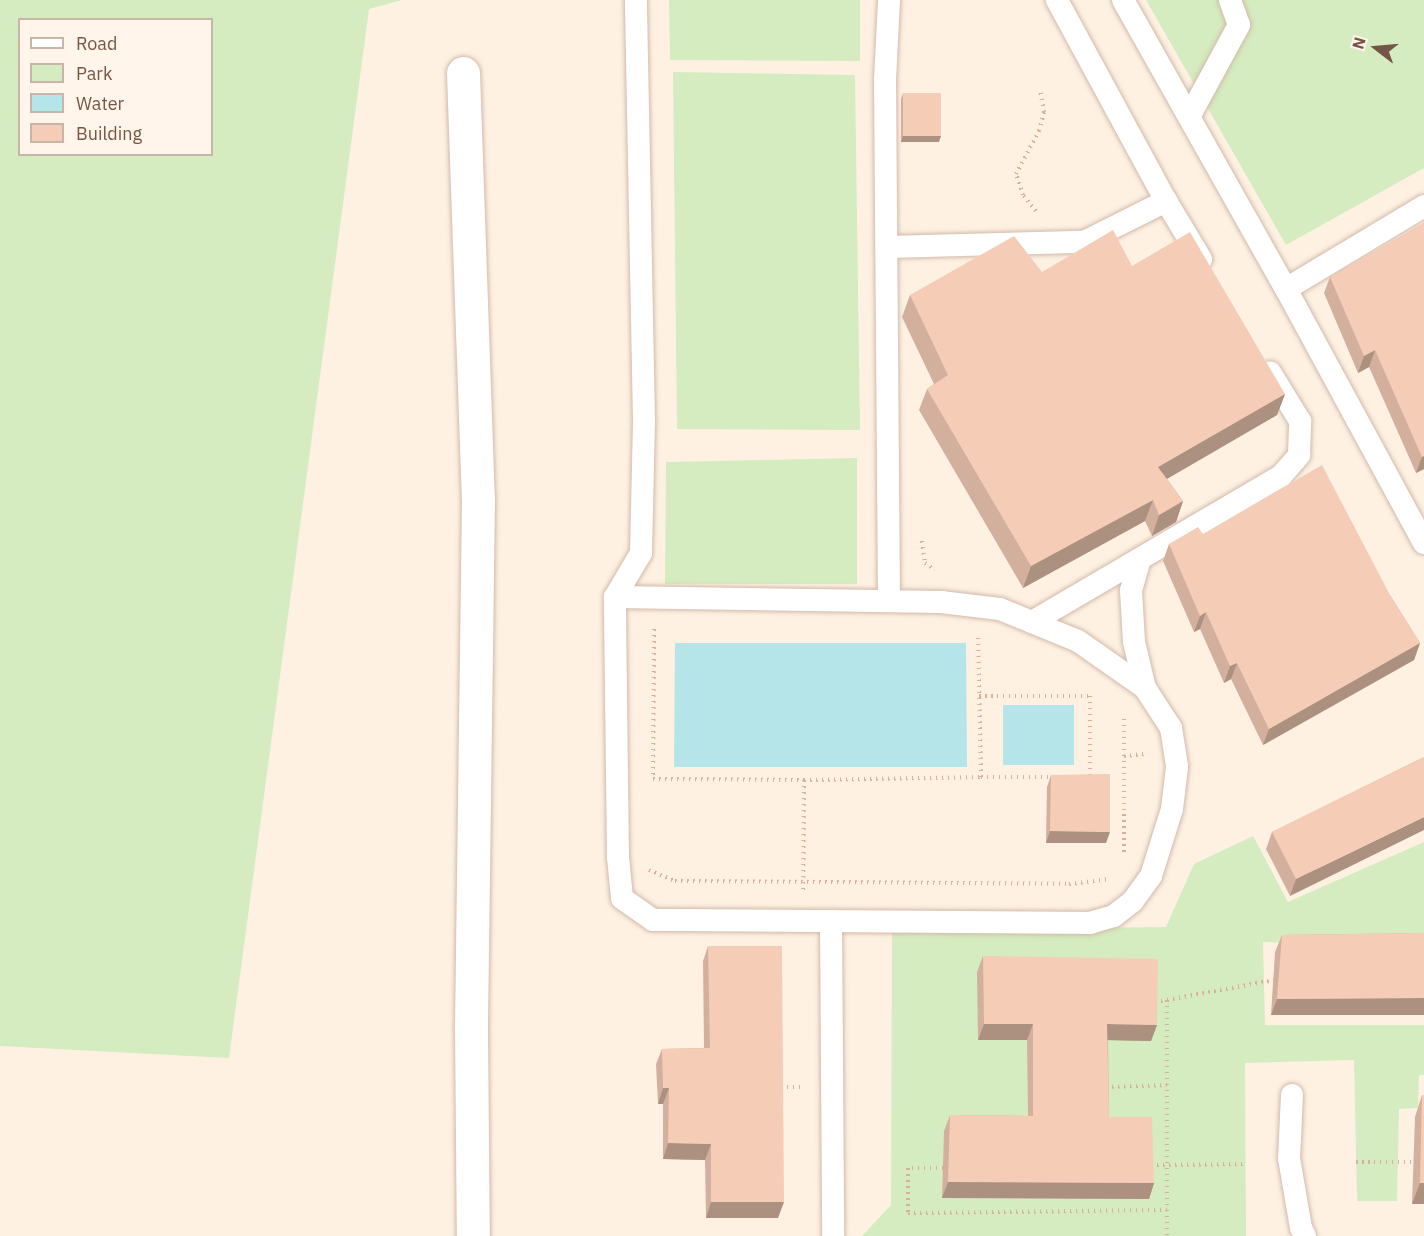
<!DOCTYPE html>
<html>
<head>
<meta charset="utf-8">
<style>
  body { margin:0 }
  #map { position:relative; width:1424px; height:1236px; overflow:hidden; background:#fef1e2; font-family:"IBM Plex Sans",sans-serif }
  div>[style] { position:absolute }
  .green>* { inset:0; background:#d4ecbf }
  .water>* { inset:0; background:#b5e4e9 }
  .path>* { height:4px; margin-top:-2px; transform-origin:0; background:repeating-linear-gradient(90deg,#dab09a 0 1.5px,transparent 0 6px) }
  .roads { filter:drop-shadow(0 0 2px #d2baaa) drop-shadow(0 0 2px #d2baaa) }
  .lane>* { height:22px; margin:-11px; padding:0 11px; transform-origin:11px; border-radius:11px; background:#fff }
  .street>* { height:33px; margin:-16.5px; padding:0 16.5px; transform-origin:16.5px; border-radius:16.5px; background:#fff }
  .wall>* { inset:0; background:#d3b09d }
  .shaded-wall>* { inset:0; background:#ac9080 }
  .building>* { inset:0; background:#f5cdb7 }
  span { translate:-50% -50%; white-space:nowrap; text-align:center; line-height:1.15; -webkit-text-stroke:6px #fff5ea; paint-order:stroke }
  .legend { position:absolute; left:18px; top:18px; width:195px; height:138px; box-sizing:border-box; background:#fff5ea; border:2px solid #c9b5a8; margin:0; padding:8px 10px; list-style:none; font-size:18px; color:#775546 }
  .legend li { display:flex; align-items:center; gap:12px; height:30px }
  .legend b { width:30px; border:2px solid #c9b5a8 }
  .north { position:absolute; left:1346px; top:18px; width:60px; height:60px; -webkit-text-stroke:4px #fff5ea; paint-order:stroke; rotate:286deg; font-size:16px; font-weight:700; line-height:24px; text-align:center; color:#775546 }
  .north::after { content:''; display:block; margin:auto; width:21px; height:27px; background:#775546; clip-path:polygon(50% 0,100% 100%,50% 72%,0 100%) }
</style>
</head>
<body>
<div id="map">
  <div class="green">
    <div style="clip-path:polygon(evenodd,0 0,402px 0,369px 9px,229px 1058px,0 1046px,0 0,20px 20px,212px 20px,212px 154px,20px 154px,20px 20px)"></div>
    <div style="clip-path:polygon(669px 0,860px 0,860px 61px,670px 60px)"></div>
    <div style="clip-path:polygon(1146px 0,1424px 0,1424px 168px,1286px 245px)"></div>
    <div style="clip-path:polygon(673px 72px,855px 75px,860px 430px,677px 429px)"></div>
    <div style="clip-path:polygon(857px 458px,857px 584px,665px 584px,666px 462px)"></div>
    <div style="clip-path:polygon(1253px 836px,1288px 902px,1424px 842px,1424px 945px,1263px 942px,1265px 1025px,1424px 1025px,1424px 1075px,1419px 1075px,1418px 1108px,1399px 1109px,1397px 1201px,1357px 1201px,1354px 1060px,1245px 1063px,1246px 1236px,862px 1236px,891px 1205px,892px 930px,1166px 927px,1194px 864px)"></div>
  </div>
  <div class="water">
    <div style="clip-path:polygon(675px 643px,966px 643px,967px 767px,674px 767px)"></div>
    <div style="clip-path:polygon(1003px 705px,1074px 705px,1074px 765px,1003px 765px)"></div>
  </div>
  <div class="path">
    <div style="left:1036px;top:211px;width:21px;rotate:-129deg"></div>
    <div style="left:1023px;top:195px;width:22px;rotate:-108deg"></div>
    <div style="left:1016px;top:174px;width:49px;rotate:-61.9deg"></div>
    <div style="left:1039px;top:131px;width:20px;rotate:-75deg"></div>
    <div style="left:1044px;top:112px;width:22px;rotate:-100deg"></div>
    <div style="left:922px;top:541px;width:22px;rotate:82deg"></div>
    <div style="left:925px;top:563px;width:12px;rotate:35deg"></div>
    <div style="left:654px;top:629px;width:150px;rotate:90.4deg"></div>
    <div style="left:653px;top:779px;width:151px;rotate:0.4deg"></div>
    <div style="left:804px;top:780px;width:112px;rotate:90.5deg"></div>
    <div style="left:979px;top:696px;width:111px"></div>
    <div style="left:1090px;top:696px;width:81px;rotate:90deg"></div>
    <div style="left:1090px;top:777px;width:3px;rotate:180deg"></div>
    <div style="left:1124px;top:756px;width:20px;rotate:-6deg"></div>
    <div style="left:981px;top:777px;width:75px"></div>
    <div style="left:804px;top:780px;width:177px;rotate:-1deg"></div>
    <div style="left:981px;top:777px;width:140px;rotate:-91.2deg"></div>
    <div style="left:1124px;top:852px;width:137px;rotate:-90deg"></div>
    <div style="left:649px;top:870px;width:28px;rotate:23deg"></div>
    <div style="left:675px;top:881px;width:394px;rotate:0.4deg"></div>
    <div style="left:1069px;top:884px;width:41px;rotate:-7deg"></div>
    <div style="left:1167px;top:1000px;width:109px;rotate:-10.6deg"></div>
    <div style="left:1155px;top:1002px;width:12px;rotate:-9deg"></div>
    <div style="left:1167px;top:1000px;width:236px;rotate:90deg"></div>
    <div style="left:781px;top:1087px;width:19px"></div>
    <div style="left:1106px;top:1087px;width:61px;rotate:-1.9deg"></div>
    <div style="left:1356px;top:1162px;width:57px"></div>
    <div style="left:1151px;top:1165px;width:95px;rotate:-0.6deg"></div>
    <div style="left:943px;top:1168px;width:35px;rotate:180deg"></div>
    <div style="left:908px;top:1168px;width:45px;rotate:90deg"></div>
    <div style="left:908px;top:1213px;width:259px;rotate:-0.7deg"></div>
  </div>
  <div class="roads">
    <div class="lane">
      <div style="left:1123px;top:0;width:332px;rotate:60.6deg"></div>
      <div style="left:1286px;top:289px;width:289px;rotate:61.5deg"></div>
      <div style="left:1189px;top:117px;width:105px;rotate:-61.5deg"></div>
      <div style="left:1239px;top:25px;width:27px;rotate:-110deg"></div>
      <div style="left:1166px;top:201px;width:68px;rotate:58.9deg"></div>
      <div style="left:887px;top:247px;width:197px;rotate:-1.5deg"></div>
      <div style="left:1084px;top:242px;width:92px;rotate:-26.6deg"></div>
      <div style="left:1166px;top:201px;width:229px;rotate:-118.5deg"></div>
      <div style="left:1286px;top:289px;width:161px;rotate:-31deg"></div>
      <div style="left:1140px;top:559px;width:32px;rotate:106deg"></div>
      <div style="left:1131px;top:590px;width:52px;rotate:86.7deg"></div>
      <div style="left:1134px;top:642px;width:47px;rotate:76.6deg"></div>
      <div style="left:615px;top:597px;width:326px;rotate:0.9deg"></div>
      <div style="left:941px;top:602px;width:59px;rotate:6.8deg"></div>
      <div style="left:1000px;top:609px;width:84px;rotate:22.3deg"></div>
      <div style="left:1078px;top:641px;width:82px;rotate:35deg"></div>
      <div style="left:1145px;top:688px;width:48px;rotate:57deg"></div>
      <div style="left:1171px;top:728px;width:39px;rotate:81deg"></div>
      <div style="left:1177px;top:767px;width:42px;rotate:96.8deg"></div>
      <div style="left:1172px;top:809px;width:70px;rotate:107.4deg"></div>
      <div style="left:1151px;top:876px;width:31px;rotate:126deg"></div>
      <div style="left:1133px;top:901px;width:24px;rotate:142deg"></div>
      <div style="left:1114px;top:916px;width:25px;rotate:164deg"></div>
      <div style="left:1090px;top:923px;width:437px;rotate:-179.6deg"></div>
      <div style="left:653px;top:920px;width:38px;rotate:-145deg"></div>
      <div style="left:622px;top:898px;width:41px;rotate:-95.6deg"></div>
      <div style="left:618px;top:857px;width:260px;rotate:-90.7deg"></div>
      <div style="left:615px;top:597px;width:51px;rotate:-59.4deg"></div>
      <div style="left:641px;top:553px;width:131px;rotate:-88.7deg"></div>
      <div style="left:644px;top:422px;width:422px;rotate:-91.1deg"></div>
      <div style="left:889px;top:601px;width:521px;rotate:-90.44deg"></div>
      <div style="left:885px;top:80px;width:80px;rotate:-87.1deg"></div>
      <div style="left:1032px;top:622px;width:289px;rotate:-30.4deg"></div>
      <div style="left:1281px;top:476px;width:28px;rotate:-49deg"></div>
      <div style="left:1299px;top:455px;width:34px;rotate:-88deg"></div>
      <div style="left:1300px;top:421px;width:57px;rotate:-121.5deg"></div>
      <div style="left:831px;top:921px;width:315px;rotate:89.6deg"></div>
      <div style="left:1292px;top:1095px;width:63px;rotate:92.7deg"></div>
      <div style="left:1289px;top:1158px;width:71px;rotate:80.3deg"></div>
      <div style="left:1301px;top:1228px;width:9px;rotate:63deg"></div>
    </div>
    <div class="street">
      <div style="left:463px;top:73px;width:425px;rotate:88deg"></div>
      <div style="left:478px;top:498px;width:529px;rotate:90.76deg"></div>
      <div style="left:471px;top:1027px;width:209px;rotate:89.5deg"></div>
    </div>
  </div>
  <div class="wall">
    <div style="clip-path:polygon(903px 93px,939px 142px,901px 142px,901px 99px)"></div>
    <div style="clip-path:polygon(1424px 223px,1424px 469px,1416px 473px,1369px 367px,1358px 373px,1324px 293px,1330px 277px)"></div>
    <div style="clip-path:polygon(1132px 266px,1285px 394px,1277px 415px,1167px 479px,1183px 501px,1176px 522px,1152px 536px,1145px 521px,1023px 588px,919px 410px,927px 389px,934px 384px,902px 317px,910px 295px,1042px 272px)"></div>
    <div style="clip-path:polygon(1203px 534px,1390px 595px,1420px 643px,1414px 660px,1263px 745px,1231px 679px,1224px 683px,1200px 629px,1194px 632px,1163px 561px,1169px 544px)"></div>
    <div style="clip-path:polygon(1424px 757px,1290px 896px,1266px 849px,1272px 832px)"></div>
    <div style="clip-path:polygon(1051px 775px,1106px 843px,1046px 843px,1047px 787px)"></div>
    <div style="clip-path:polygon(1424px 933px,1424px 1015px,1271px 1015px,1275px 952px,1282px 935px)"></div>
    <div style="clip-path:polygon(708px 946px,778px 1218px,706px 1218px,705px 1160px,663px 1159px,663px 1104px,658px 1104px,656px 1064px,662px 1049px,704px 1048px,703px 961px)"></div>
    <div style="clip-path:polygon(983px 956px,1157px 1025px,1151px 1041px,1108px 1040px,1109px 1117px,1154px 1183px,1149px 1199px,942px 1198px,944px 1131px,950px 1115px,1028px 1116px,1027px 1040px,978px 1040px,977px 972px)"></div>
    <div style="clip-path:polygon(1422px 1095px,1424px 1095px,1424px 1204px,1412px 1204px,1415px 1117px)"></div>
  </div>
  <div class="shaded-wall">
    <div style="clip-path:polygon(903px 136px,941px 136px,939px 142px,901px 142px)"></div>
    <div style="clip-path:polygon(1375px 350px,1369px 367px,1358px 373px,1364px 356px)"></div>
    <div style="clip-path:polygon(1285px 394px,1277px 415px,1151px 488px,1158px 467px)"></div>
    <div style="clip-path:polygon(1424px 456px,1424px 469px,1416px 473px,1422px 457px)"></div>
    <div style="clip-path:polygon(1153px 500px,1145px 521px,1023px 588px,1031px 566px)"></div>
    <div style="clip-path:polygon(1183px 501px,1176px 522px,1152px 536px,1159px 515px)"></div>
    <div style="clip-path:polygon(1206px 612px,1200px 629px,1194px 632px,1200px 616px)"></div>
    <div style="clip-path:polygon(1420px 643px,1414px 660px,1263px 745px,1269px 729px)"></div>
    <div style="clip-path:polygon(1237px 663px,1231px 679px,1224px 683px,1230px 666px)"></div>
    <div style="clip-path:polygon(1424px 817px,1424px 830px,1290px 896px,1296px 879px)"></div>
    <div style="clip-path:polygon(1050px 831px,1110px 832px,1106px 843px,1046px 843px)"></div>
    <div style="clip-path:polygon(1424px 998px,1424px 1015px,1271px 1015px,1277px 999px)"></div>
    <div style="clip-path:polygon(984px 1024px,1033px 1024px,1027px 1040px,978px 1040px)"></div>
    <div style="clip-path:polygon(1107px 1024px,1157px 1025px,1151px 1041px,1101px 1040px)"></div>
    <div style="clip-path:polygon(663px 1088px,669px 1088px,663px 1104px,658px 1104px)"></div>
    <div style="clip-path:polygon(668px 1143px,711px 1144px,705px 1160px,663px 1159px)"></div>
    <div style="clip-path:polygon(948px 1182px,1154px 1183px,1149px 1199px,942px 1198px)"></div>
    <div style="clip-path:polygon(1420px 1183px,1424px 1183px,1424px 1204px,1412px 1204px)"></div>
    <div style="clip-path:polygon(711px 1202px,784px 1202px,778px 1218px,706px 1218px)"></div>
  </div>
  <div class="building">
    <div style="clip-path:polygon(903px 93px,941px 93px,941px 136px,903px 136px)"></div>
    <div style="clip-path:polygon(1424px 223px,1424px 456px,1422px 457px,1375px 350px,1364px 356px,1330px 277px)"></div>
    <div style="clip-path:polygon(1113px 230px,1132px 266px,1190px 232px,1285px 394px,1158px 467px,1183px 501px,1159px 515px,1153px 500px,1031px 566px,927px 389px,948px 375px,910px 295px,1014px 236px,1042px 272px)"></div>
    <div style="clip-path:polygon(1322px 465px,1390px 595px,1420px 643px,1269px 729px,1237px 663px,1230px 666px,1206px 612px,1200px 616px,1169px 544px,1198px 527px,1203px 534px)"></div>
    <div style="clip-path:polygon(1424px 757px,1424px 817px,1296px 879px,1272px 832px)"></div>
    <div style="clip-path:polygon(1110px 774px,1110px 832px,1050px 831px,1051px 775px)"></div>
    <div style="clip-path:polygon(1424px 933px,1424px 998px,1277px 999px,1282px 935px)"></div>
    <div style="clip-path:polygon(708px 946px,782px 946px,784px 1202px,711px 1202px,711px 1144px,668px 1143px,669px 1088px,663px 1088px,662px 1049px,710px 1048px)"></div>
    <div style="clip-path:polygon(983px 956px,1158px 959px,1157px 1025px,1107px 1024px,1109px 1117px,1152px 1117px,1154px 1183px,948px 1182px,950px 1115px,1033px 1116px,1033px 1024px,984px 1024px)"></div>
    <div style="clip-path:polygon(1422px 1095px,1424px 1095px,1424px 1183px,1420px 1183px)"></div>
  </div>
  <ul class="legend">
  <li><b style="height:8px;background:#fff"></b>Road</li>
  <li><b style="height:16px;background:#d4ecbf"></b>Park</li>
  <li><b style="height:16px;background:#b5e4e9"></b>Water</li>
  <li><b style="height:16px;background:#f5cdb7"></b>Building</li>
  </ul>
  <div class="north">N</div>
</div>
</body>
</html>
